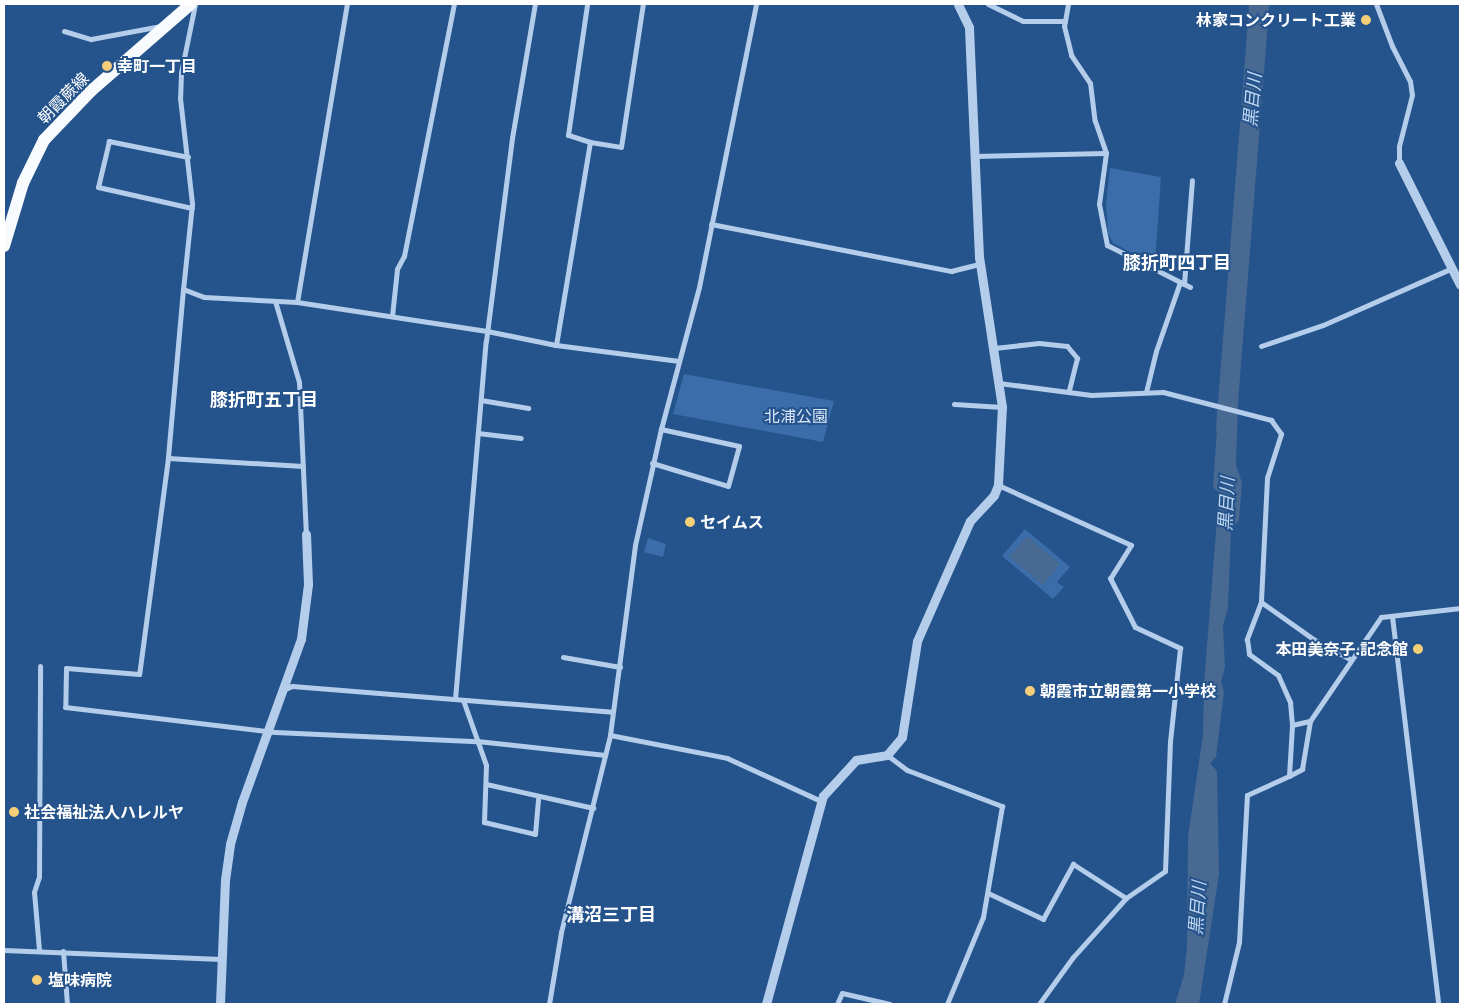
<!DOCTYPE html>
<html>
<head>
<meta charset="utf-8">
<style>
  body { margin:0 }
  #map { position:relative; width:1464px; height:1008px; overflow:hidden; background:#25538c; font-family:"Noto Sans","Noto Sans JP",sans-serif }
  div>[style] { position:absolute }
  .green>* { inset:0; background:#3a6da9 }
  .water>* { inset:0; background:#486992 }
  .river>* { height:20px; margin:-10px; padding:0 10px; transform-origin:10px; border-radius:10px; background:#486992 }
  .minor>* { height:5px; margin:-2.5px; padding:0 2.5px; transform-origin:2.5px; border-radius:2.5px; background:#b4cdea }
  .tertiary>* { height:9px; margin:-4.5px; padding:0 4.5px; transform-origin:4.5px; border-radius:4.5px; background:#b4cdea }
  .primary>* { height:12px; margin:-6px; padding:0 6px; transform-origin:6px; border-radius:6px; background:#f8fbfe }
  .dots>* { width:14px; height:14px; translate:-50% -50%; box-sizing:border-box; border:2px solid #25538c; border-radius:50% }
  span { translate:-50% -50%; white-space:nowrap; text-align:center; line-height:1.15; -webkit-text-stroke:4px #25538c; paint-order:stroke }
  .poi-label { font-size:16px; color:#fff; font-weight:700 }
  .right { translate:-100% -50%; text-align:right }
  .left { translate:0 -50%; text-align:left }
  .street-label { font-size:16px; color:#fff }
  .park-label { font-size:16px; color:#d9e7f8 }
  .water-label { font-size:18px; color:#c0d7f2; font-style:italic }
  .neighbourhood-label { font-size:18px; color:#fff; font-weight:700 }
  .frame { position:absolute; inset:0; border:5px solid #fff; pointer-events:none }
</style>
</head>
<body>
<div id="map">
  <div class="green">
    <div style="clip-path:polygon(1110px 168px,1161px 177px,1155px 265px,1113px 243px,1108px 233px,1106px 204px)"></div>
    <div style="clip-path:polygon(684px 374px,834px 401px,823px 442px,673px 414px)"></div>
    <div style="clip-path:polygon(1025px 529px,1070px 567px,1057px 582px,1064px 587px,1053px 599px,1002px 556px)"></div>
    <div style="clip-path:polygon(648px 538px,666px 544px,663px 557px,644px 552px)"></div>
  </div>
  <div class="water">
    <div style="clip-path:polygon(1219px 400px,1238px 404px,1236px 465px,1242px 483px,1239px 520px,1231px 530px,1228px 608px,1223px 626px,1225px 667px,1221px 682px,1224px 692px,1216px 757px,1210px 763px,1217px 771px,1219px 874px,1199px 1004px,1175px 1004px,1184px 975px,1187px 945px,1188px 836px,1203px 735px,1204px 684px,1218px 506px,1218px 492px,1213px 487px)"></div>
    <div style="clip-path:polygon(1027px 536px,1060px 564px,1043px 585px,1009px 557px)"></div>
  </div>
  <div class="river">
    <div style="left:1226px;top:428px;width:425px;rotate:-85.5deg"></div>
  </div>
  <div class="minor">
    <div style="left:195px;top:4px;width:70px;rotate:101.5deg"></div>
    <div style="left:181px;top:73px;width:25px;rotate:92deg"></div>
    <div style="left:180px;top:98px;width:107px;rotate:83.5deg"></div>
    <div style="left:192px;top:204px;width:85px;rotate:96deg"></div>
    <div style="left:183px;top:289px;width:22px;rotate:21deg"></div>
    <div style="left:204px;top:297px;width:93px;rotate:3.1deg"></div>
    <div style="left:297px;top:302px;width:192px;rotate:8.7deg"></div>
    <div style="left:487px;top:331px;width:70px;rotate:11.5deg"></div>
    <div style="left:556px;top:345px;width:124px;rotate:7.4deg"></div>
    <div style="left:988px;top:4px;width:39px;rotate:26deg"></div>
    <div style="left:1023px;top:21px;width:42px"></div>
    <div style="left:1068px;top:4px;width:22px;rotate:100deg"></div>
    <div style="left:1064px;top:26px;width:30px;rotate:76deg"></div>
    <div style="left:1071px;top:55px;width:34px;rotate:56deg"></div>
    <div style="left:1090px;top:83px;width:38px;rotate:83deg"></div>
    <div style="left:1095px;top:121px;width:34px;rotate:71deg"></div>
    <div style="left:1106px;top:153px;width:51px;rotate:97.8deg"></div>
    <div style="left:1099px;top:204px;width:42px;rotate:79deg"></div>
    <div style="left:1107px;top:245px;width:93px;rotate:26.8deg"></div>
    <div style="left:1376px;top:4px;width:45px;rotate:69.1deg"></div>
    <div style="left:1392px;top:46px;width:39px;rotate:63deg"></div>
    <div style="left:1410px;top:81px;width:14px;rotate:82deg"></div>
    <div style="left:1412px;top:95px;width:53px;rotate:104.3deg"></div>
    <div style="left:1399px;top:146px;width:17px;rotate:90deg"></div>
    <div style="left:64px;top:31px;width:28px;rotate:17deg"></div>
    <div style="left:91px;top:39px;width:71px;rotate:-10.5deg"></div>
    <div style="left:590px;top:142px;width:31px;rotate:9deg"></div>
    <div style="left:621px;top:147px;width:145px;rotate:-81.3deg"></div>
    <div style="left:974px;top:156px;width:132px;rotate:-1.3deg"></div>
    <div style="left:188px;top:157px;width:81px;rotate:-168.6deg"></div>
    <div style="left:109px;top:141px;width:47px;rotate:103.4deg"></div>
    <div style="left:98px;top:187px;width:96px;rotate:12.6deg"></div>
    <div style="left:711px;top:224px;width:245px;rotate:11.1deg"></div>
    <div style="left:951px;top:271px;width:30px;rotate:-14deg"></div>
    <div style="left:1184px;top:284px;width:104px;rotate:-85.6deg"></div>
    <div style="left:183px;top:289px;width:170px;rotate:95.1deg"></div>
    <div style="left:168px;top:458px;width:218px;rotate:97.6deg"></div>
    <div style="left:139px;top:674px;width:73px;rotate:-175.3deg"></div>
    <div style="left:66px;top:668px;width:39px;rotate:91deg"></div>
    <div style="left:65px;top:707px;width:211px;rotate:6.8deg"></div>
    <div style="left:275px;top:732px;width:202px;rotate:2.6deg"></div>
    <div style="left:477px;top:741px;width:129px;rotate:6.2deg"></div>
    <div style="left:275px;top:301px;width:84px;rotate:73.5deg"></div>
    <div style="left:299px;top:382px;width:152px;rotate:87.4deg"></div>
    <div style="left:297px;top:302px;width:302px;rotate:-80.5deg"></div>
    <div style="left:392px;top:316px;width:47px;rotate:-83.9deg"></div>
    <div style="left:397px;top:269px;width:15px;rotate:-62deg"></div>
    <div style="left:404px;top:256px;width:257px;rotate:-78.8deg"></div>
    <div style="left:556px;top:345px;width:206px;rotate:-80.5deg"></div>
    <div style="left:590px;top:142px;width:23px;rotate:-162deg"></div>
    <div style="left:568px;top:135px;width:132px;rotate:-81.7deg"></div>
    <div style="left:1261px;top:346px;width:65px;rotate:-18.7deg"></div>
    <div style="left:1323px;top:325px;width:141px;rotate:-23.8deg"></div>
    <div style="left:994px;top:348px;width:45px;rotate:-6.3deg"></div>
    <div style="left:1039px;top:343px;width:28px;rotate:6deg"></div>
    <div style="left:1067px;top:346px;width:16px;rotate:50deg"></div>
    <div style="left:1077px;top:358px;width:34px;rotate:104deg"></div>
    <div style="left:999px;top:383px;width:93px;rotate:7.4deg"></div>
    <div style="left:1091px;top:395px;width:72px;rotate:-2.4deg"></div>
    <div style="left:1163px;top:392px;width:112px;rotate:14.5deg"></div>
    <div style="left:1271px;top:420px;width:17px;rotate:54deg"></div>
    <div style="left:1281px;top:434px;width:46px;rotate:107.7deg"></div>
    <div style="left:1267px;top:478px;width:124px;rotate:92.8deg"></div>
    <div style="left:1261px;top:602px;width:64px;rotate:35.4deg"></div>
    <div style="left:1313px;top:639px;width:42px;rotate:28.4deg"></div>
    <div style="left:1146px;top:392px;width:42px;rotate:-76.3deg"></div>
    <div style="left:1156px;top:351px;width:73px;rotate:-70.8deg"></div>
    <div style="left:481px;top:400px;width:48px;rotate:9.7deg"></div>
    <div style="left:954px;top:404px;width:48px;rotate:3.6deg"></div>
    <div style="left:478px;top:433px;width:43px;rotate:6.6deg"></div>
    <div style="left:168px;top:458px;width:135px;rotate:3.4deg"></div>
    <div style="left:652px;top:463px;width:79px;rotate:16.8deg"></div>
    <div style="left:728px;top:486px;width:41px;rotate:-74.6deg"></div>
    <div style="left:739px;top:446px;width:80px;rotate:-167.7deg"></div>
    <div style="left:998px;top:485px;width:146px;rotate:24.3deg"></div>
    <div style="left:1131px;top:545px;width:39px;rotate:122deg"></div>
    <div style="left:1110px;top:578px;width:55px;rotate:63deg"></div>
    <div style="left:1135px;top:627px;width:50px;rotate:25deg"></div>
    <div style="left:1180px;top:648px;width:94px;rotate:96.1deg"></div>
    <div style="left:1170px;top:741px;width:130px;rotate:92.2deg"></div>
    <div style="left:1165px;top:871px;width:47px;rotate:145.3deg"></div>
    <div style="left:1126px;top:898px;width:79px;rotate:131.9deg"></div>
    <div style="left:1073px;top:957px;width:58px;rotate:125.9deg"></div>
    <div style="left:1261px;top:602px;width:40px;rotate:111deg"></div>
    <div style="left:1247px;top:639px;width:15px;rotate:82deg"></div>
    <div style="left:1249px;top:654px;width:36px;rotate:36deg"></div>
    <div style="left:1278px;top:675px;width:30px;rotate:66deg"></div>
    <div style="left:1290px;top:702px;width:23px;rotate:85deg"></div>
    <div style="left:1392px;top:616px;width:391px;rotate:83.2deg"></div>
    <div style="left:563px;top:657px;width:58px;rotate:10deg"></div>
    <div style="left:285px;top:689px;width:8px;rotate:-23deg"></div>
    <div style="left:292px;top:686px;width:321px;rotate:4.6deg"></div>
    <div style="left:455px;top:699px;width:359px;rotate:-85.1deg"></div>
    <div style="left:486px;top:341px;width:205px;rotate:-82.7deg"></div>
    <div style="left:512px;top:138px;width:136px;rotate:-80.3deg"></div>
    <div style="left:463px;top:700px;width:69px;rotate:70.5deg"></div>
    <div style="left:486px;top:765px;width:57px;rotate:92deg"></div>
    <div style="left:484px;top:822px;width:52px;rotate:13.2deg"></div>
    <div style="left:535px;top:834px;width:38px;rotate:-85deg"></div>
    <div style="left:610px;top:735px;width:119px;rotate:11.1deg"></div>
    <div style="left:727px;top:758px;width:103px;rotate:24.6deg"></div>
    <div style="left:887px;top:755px;width:25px;rotate:37deg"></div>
    <div style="left:907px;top:770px;width:102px;rotate:20.8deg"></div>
    <div style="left:1002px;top:806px;width:113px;rotate:99.7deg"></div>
    <div style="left:983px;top:917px;width:94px;rotate:112.5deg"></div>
    <div style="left:1289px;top:776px;width:15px;rotate:-28deg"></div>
    <div style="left:1302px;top:769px;width:49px;rotate:-80.5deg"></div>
    <div style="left:486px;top:784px;width:110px;rotate:12.6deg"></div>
    <div style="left:988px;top:893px;width:61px;rotate:25.3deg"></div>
    <div style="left:1043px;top:919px;width:63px;rotate:-61.4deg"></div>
    <div style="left:1073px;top:864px;width:63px;rotate:32.7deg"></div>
    <div style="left:4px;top:950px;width:217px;rotate:2.4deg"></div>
    <div style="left:39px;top:950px;width:58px;rotate:-94.9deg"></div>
    <div style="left:34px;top:892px;width:16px;rotate:-72deg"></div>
    <div style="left:39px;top:877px;width:211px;rotate:-89.7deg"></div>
    <div style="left:63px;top:951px;width:53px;rotate:85.7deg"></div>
    <div style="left:549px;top:1004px;width:73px;rotate:-80.5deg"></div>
    <div style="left:561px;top:932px;width:203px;rotate:-76deg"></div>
    <div style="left:610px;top:735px;width:192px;rotate:-82.5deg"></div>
    <div style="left:635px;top:545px;width:119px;rotate:-77.4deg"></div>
    <div style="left:661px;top:429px;width:147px;rotate:-75deg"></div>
    <div style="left:699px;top:287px;width:289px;rotate:-78.6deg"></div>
    <div style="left:837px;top:1004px;width:12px;rotate:-66deg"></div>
    <div style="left:842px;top:993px;width:49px;rotate:12.9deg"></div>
    <div style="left:1224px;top:1004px;width:64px;rotate:-76.4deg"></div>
    <div style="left:1239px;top:942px;width:147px;rotate:-86.9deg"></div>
    <div style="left:1247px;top:795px;width:46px;rotate:-24.3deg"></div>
    <div style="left:1289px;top:776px;width:51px;rotate:-86.6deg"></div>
    <div style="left:1292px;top:725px;width:18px;rotate:-13deg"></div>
    <div style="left:1310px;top:721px;width:126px;rotate:-55.7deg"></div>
    <div style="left:1381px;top:617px;width:80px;rotate:-6.5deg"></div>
  </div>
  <div class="tertiary">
    <div style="left:1399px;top:163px;width:136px;rotate:63.4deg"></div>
    <div style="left:220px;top:1004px;width:124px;rotate:-87.7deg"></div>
    <div style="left:225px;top:880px;width:36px;rotate:-82deg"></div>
    <div style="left:230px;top:844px;width:44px;rotate:-74.1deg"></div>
    <div style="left:242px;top:802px;width:173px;rotate:-70.1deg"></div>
    <div style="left:301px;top:639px;width:55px;rotate:-82.7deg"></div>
    <div style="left:308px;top:584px;width:50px;rotate:-92.3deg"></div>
    <div style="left:766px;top:1004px;width:216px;rotate:-74.7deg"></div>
    <div style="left:823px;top:796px;width:49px;rotate:-47.5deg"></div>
    <div style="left:856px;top:760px;width:31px;rotate:-9deg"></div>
    <div style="left:887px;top:755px;width:23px;rotate:-50deg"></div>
    <div style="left:902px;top:737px;width:97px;rotate:-81.1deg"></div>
    <div style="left:917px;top:641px;width:131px;rotate:-66.2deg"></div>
    <div style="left:970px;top:521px;width:35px;rotate:-47deg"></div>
    <div style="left:994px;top:495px;width:11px;rotate:-68deg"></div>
    <div style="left:998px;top:485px;width:78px;rotate:-87.1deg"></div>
    <div style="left:1002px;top:407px;width:152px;rotate:-98.7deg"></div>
    <div style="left:979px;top:257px;width:230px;rotate:-92.5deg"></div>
    <div style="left:969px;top:27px;width:25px;rotate:-116deg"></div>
  </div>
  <div class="primary">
    <div style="left:4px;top:246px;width:66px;rotate:-73.2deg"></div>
    <div style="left:23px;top:183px;width:48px;rotate:-64deg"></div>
    <div style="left:44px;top:140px;width:69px;rotate:-46.2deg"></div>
    <div style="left:92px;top:90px;width:131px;rotate:-41deg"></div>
  </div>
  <div class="dots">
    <div style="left:1366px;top:20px;background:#f4cf78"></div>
    <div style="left:107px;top:66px;background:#f4cf78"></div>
    <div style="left:690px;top:522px;background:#f4cf78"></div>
    <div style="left:1418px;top:649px;background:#f4cf78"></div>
    <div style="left:1030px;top:691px;background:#f4cf78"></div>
    <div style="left:14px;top:812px;background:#f4cf78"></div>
    <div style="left:37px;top:980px;background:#f4cf78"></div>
  </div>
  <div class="poi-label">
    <span class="right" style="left:1356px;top:20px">林家コンクリート工業</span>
    <span class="left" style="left:117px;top:66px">幸町一丁目</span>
    <span class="left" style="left:700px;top:522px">セイムス</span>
    <span class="right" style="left:1408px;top:649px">本田美奈子.記念館</span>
    <span class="left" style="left:1040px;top:691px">朝霞市立朝霞第一小学校</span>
    <span class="left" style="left:24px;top:812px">社会福祉法人ハレルヤ</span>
    <span class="left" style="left:48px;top:980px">塩味病院</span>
  </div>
  <div class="street-label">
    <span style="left:63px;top:98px;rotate:-45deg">朝霞蕨線</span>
  </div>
  <div class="park-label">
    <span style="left:796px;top:416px">北浦公園</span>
  </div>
  <div class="water-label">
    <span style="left:1252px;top:100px;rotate:-85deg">黒目川</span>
    <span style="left:1226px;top:504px;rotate:-87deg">黒目川</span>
    <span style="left:1197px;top:908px;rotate:-86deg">黒目川</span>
  </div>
  <div class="neighbourhood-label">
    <span style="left:1177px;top:262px">膝折町四丁目</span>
    <span style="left:264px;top:399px">膝折町五丁目</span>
    <span style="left:611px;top:914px">溝沼三丁目</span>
  </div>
  <div class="frame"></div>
</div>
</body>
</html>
